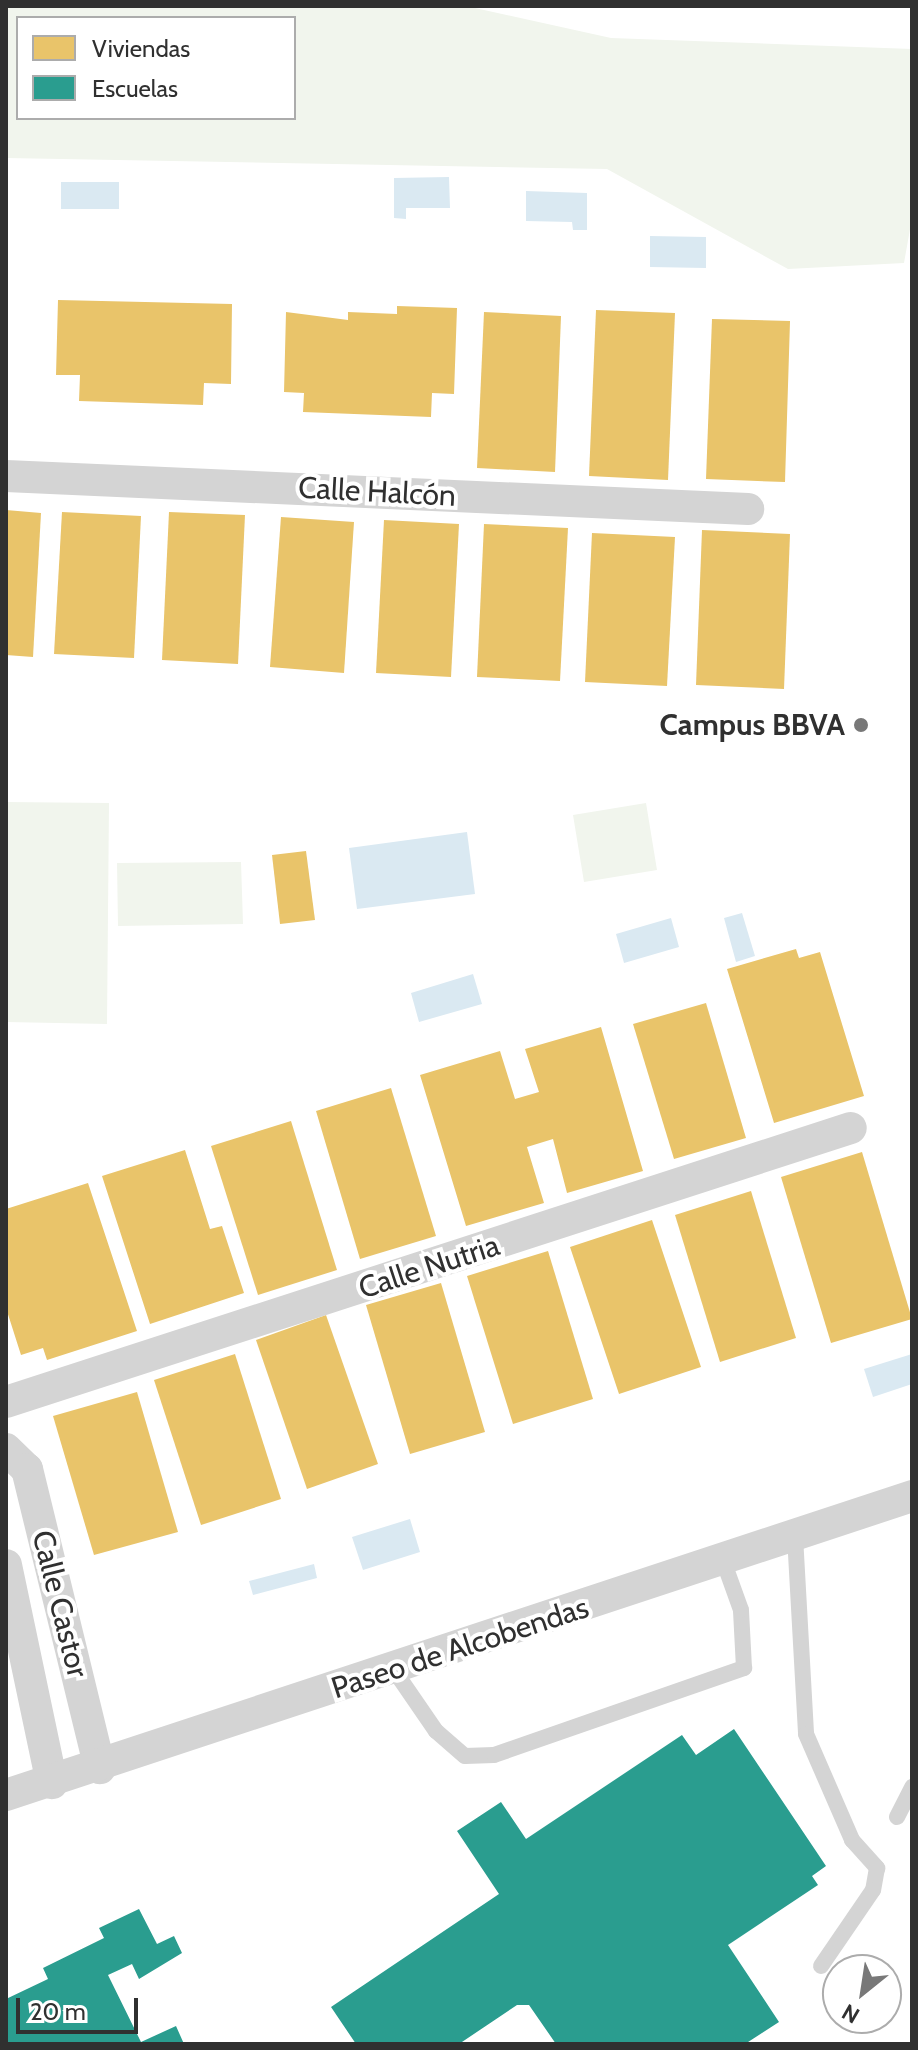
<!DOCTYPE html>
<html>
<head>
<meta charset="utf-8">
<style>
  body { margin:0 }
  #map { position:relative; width:918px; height:2050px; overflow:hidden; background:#fff; font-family:Cabin,sans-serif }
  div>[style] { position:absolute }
  .green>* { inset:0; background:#f1f5ed }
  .water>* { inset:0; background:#dae9f2 }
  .homes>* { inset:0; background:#e9c46a }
  .schools>* { inset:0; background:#2a9d8f }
  .lane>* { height:16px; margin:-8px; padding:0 8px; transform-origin:8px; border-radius:8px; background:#d4d4d4 }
  .street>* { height:32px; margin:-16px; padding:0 16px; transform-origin:16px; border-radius:16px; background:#d4d4d4 }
  .dots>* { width:22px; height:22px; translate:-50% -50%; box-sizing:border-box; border:4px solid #fff; border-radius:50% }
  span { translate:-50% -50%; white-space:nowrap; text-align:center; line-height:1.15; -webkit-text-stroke:8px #fff; paint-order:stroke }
  .street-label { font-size:30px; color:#303030 }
  .poi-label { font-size:30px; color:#303030; font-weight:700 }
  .right { translate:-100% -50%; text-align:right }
  .frame { position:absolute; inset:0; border:8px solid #303030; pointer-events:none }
  .legend { position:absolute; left:16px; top:16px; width:280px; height:104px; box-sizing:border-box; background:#fff; border:2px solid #acacac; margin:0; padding:10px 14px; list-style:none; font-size:24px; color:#303030 }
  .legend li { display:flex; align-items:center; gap:16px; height:40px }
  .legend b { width:40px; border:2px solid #acacac }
  .north { position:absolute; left:822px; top:1954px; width:80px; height:80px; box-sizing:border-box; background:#fff; border:2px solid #acacac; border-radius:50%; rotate:210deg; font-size:22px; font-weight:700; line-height:32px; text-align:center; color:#303030 }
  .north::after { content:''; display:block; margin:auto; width:28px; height:36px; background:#787878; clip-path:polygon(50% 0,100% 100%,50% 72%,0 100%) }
  .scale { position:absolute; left:16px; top:1998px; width:122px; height:36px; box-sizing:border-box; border:4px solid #303030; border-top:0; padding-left:10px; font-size:24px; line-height:28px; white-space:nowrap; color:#303030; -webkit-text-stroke:6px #fff; paint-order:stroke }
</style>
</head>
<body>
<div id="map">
  <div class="green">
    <div style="clip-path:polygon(evenodd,6px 6px,466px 6px,611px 38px,912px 49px,912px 218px,904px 263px,788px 269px,607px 169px,6px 158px,6px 6px,18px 18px,294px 18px,294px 118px,18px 118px,18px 18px)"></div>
    <div style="clip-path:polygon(6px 802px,109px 803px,107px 1024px,6px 1022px)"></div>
    <div style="clip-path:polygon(646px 803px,657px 870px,584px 882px,573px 815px)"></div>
    <div style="clip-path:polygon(241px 862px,243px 924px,118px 926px,117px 863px)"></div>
  </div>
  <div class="water">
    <div style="clip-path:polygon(449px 177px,450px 208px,406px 208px,406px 219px,394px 218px,394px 178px)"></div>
    <div style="clip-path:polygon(61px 182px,119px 182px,119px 209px,61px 209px)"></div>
    <div style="clip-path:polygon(526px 191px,587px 193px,587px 230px,573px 230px,572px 222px,526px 221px)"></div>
    <div style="clip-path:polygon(650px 236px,706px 237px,706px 268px,650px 267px)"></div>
    <div style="clip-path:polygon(467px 832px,475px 894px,357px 909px,349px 848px)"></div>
    <div style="clip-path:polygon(742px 913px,755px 956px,736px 962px,724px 918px)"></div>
    <div style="clip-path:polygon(671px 918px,679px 947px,624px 963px,616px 934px)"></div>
    <div style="clip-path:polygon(473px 974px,482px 1004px,419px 1022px,411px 993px)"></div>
    <div style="clip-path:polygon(912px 1354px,912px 1384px,873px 1397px,864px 1369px)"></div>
    <div style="clip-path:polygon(410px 1519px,420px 1552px,363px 1570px,352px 1537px)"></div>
    <div style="clip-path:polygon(314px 1564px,317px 1578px,253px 1595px,249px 1581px)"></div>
  </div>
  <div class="homes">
    <div style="clip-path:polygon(58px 300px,232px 304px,231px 384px,204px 383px,203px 405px,79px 401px,80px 375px,56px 375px)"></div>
    <div style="clip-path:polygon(397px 306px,457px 308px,454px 394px,432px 393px,431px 417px,303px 412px,304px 393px,284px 392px,286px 312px,348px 320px,348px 312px,397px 314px)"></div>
    <div style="clip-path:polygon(596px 310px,675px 313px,668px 480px,589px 476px)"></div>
    <div style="clip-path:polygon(484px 312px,561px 316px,555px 472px,477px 468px)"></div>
    <div style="clip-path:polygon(712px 319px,790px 321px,785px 482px,706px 479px)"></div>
    <div style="clip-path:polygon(6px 510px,41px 513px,33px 657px,6px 655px)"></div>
    <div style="clip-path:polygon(62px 512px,141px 516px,134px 658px,54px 654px)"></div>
    <div style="clip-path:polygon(169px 512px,245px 515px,238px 664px,162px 660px)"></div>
    <div style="clip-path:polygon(281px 517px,354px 522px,344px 673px,270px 667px)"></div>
    <div style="clip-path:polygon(384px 520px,459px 524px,451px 677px,376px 673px)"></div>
    <div style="clip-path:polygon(484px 524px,568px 528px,560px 681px,477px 677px)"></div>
    <div style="clip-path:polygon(702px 530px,790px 534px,784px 689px,696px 685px)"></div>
    <div style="clip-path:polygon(592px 533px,675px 537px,667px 686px,585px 682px)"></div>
    <div style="clip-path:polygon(306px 851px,315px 920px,280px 924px,272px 855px)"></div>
    <div style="clip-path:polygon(796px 949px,799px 958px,820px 952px,864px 1096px,774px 1123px,727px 969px)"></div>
    <div style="clip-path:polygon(706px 1003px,746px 1138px,674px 1159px,633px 1024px)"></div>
    <div style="clip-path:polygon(601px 1027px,643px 1171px,567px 1193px,553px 1139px,527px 1147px,544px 1203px,466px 1226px,420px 1075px,500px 1051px,515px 1099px,539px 1092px,525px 1049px)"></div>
    <div style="clip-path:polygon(391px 1088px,436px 1236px,360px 1259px,316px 1111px)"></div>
    <div style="clip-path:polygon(291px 1121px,337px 1270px,258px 1295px,211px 1146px)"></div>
    <div style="clip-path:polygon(185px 1150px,210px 1229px,222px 1226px,244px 1293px,150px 1324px,102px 1176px)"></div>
    <div style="clip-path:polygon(862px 1152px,912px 1319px,831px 1343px,781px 1177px)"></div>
    <div style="clip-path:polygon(88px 1183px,137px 1331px,47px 1360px,43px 1348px,21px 1355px,6px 1308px,6px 1209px)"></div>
    <div style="clip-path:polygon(751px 1191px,796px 1338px,720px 1362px,675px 1215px)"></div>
    <div style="clip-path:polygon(652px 1220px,701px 1367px,619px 1394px,570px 1247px)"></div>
    <div style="clip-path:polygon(548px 1251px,593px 1399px,513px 1424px,467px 1276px)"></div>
    <div style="clip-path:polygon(441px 1283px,485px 1432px,410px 1454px,366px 1305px)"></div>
    <div style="clip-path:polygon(326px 1315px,378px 1464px,307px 1489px,256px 1340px)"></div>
    <div style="clip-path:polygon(235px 1354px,281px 1499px,201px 1525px,154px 1380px)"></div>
    <div style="clip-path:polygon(137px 1392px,178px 1532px,94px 1555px,53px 1416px)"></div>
  </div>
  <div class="schools">
    <div style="clip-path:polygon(734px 1729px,826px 1866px,812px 1876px,818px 1885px,728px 1945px,779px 2022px,745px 2044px,556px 2044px,529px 2005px,517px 2005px,459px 2044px,356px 2044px,331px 2007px,499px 1894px,457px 1831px,501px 1802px,526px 1839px,682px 1735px,696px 1755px)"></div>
    <div style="clip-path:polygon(139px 1909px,157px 1944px,174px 1936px,182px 1953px,139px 1979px,132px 1964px,108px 1975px,141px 2042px,176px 2026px,184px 2044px,6px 2044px,6px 1999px,48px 1979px,43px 1968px,104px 1938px,99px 1928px)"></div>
  </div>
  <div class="lane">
    <div style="left:795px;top:1536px;width:198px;rotate:86.8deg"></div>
    <div style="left:806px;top:1734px;width:116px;rotate:66.5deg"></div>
    <div style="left:852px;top:1840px;width:38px;rotate:48deg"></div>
    <div style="left:877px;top:1868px;width:22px;rotate:100deg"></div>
    <div style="left:873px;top:1890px;width:92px;rotate:124.4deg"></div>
    <div style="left:394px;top:1670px;width:74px;rotate:55.5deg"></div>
    <div style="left:436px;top:1731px;width:38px;rotate:41deg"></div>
    <div style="left:465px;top:1756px;width:29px;rotate:-2deg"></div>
    <div style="left:494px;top:1755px;width:265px;rotate:-19.2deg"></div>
    <div style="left:744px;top:1668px;width:58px;rotate:-93deg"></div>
    <div style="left:741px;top:1610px;width:53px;rotate:-109.8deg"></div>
    <div style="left:897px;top:1817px;width:34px;rotate:-63deg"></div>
  </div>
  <div class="street">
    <div style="left:6px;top:476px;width:743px;rotate:2.55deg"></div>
    <div style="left:6px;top:1402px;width:888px;rotate:-17.97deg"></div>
    <div style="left:6px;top:1449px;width:29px;rotate:44deg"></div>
    <div style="left:27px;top:1469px;width:308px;rotate:76.3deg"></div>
    <div style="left:6px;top:1565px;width:223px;rotate:78.1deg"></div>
    <div style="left:6px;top:1795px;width:954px;rotate:-18.26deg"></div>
  </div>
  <div class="dots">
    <div style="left:861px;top:725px;background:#787878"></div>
  </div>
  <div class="street-label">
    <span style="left:377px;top:492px;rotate:3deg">Calle Halcón</span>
    <span style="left:429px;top:1267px;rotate:-18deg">Calle Nutria</span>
    <span style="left:60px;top:1604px;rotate:76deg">Calle Castor</span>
    <span style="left:460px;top:1648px;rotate:-18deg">Paseo de Alcobendas</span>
  </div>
  <div class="poi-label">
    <span class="right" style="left:845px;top:725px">Campus BBVA</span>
  </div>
  <div class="frame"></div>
  <ul class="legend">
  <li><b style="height:22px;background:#e9c46a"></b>Viviendas</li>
  <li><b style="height:22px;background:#2a9d8f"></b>Escuelas</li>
  </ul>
  <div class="north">N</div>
  <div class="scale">20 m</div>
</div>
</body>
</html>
